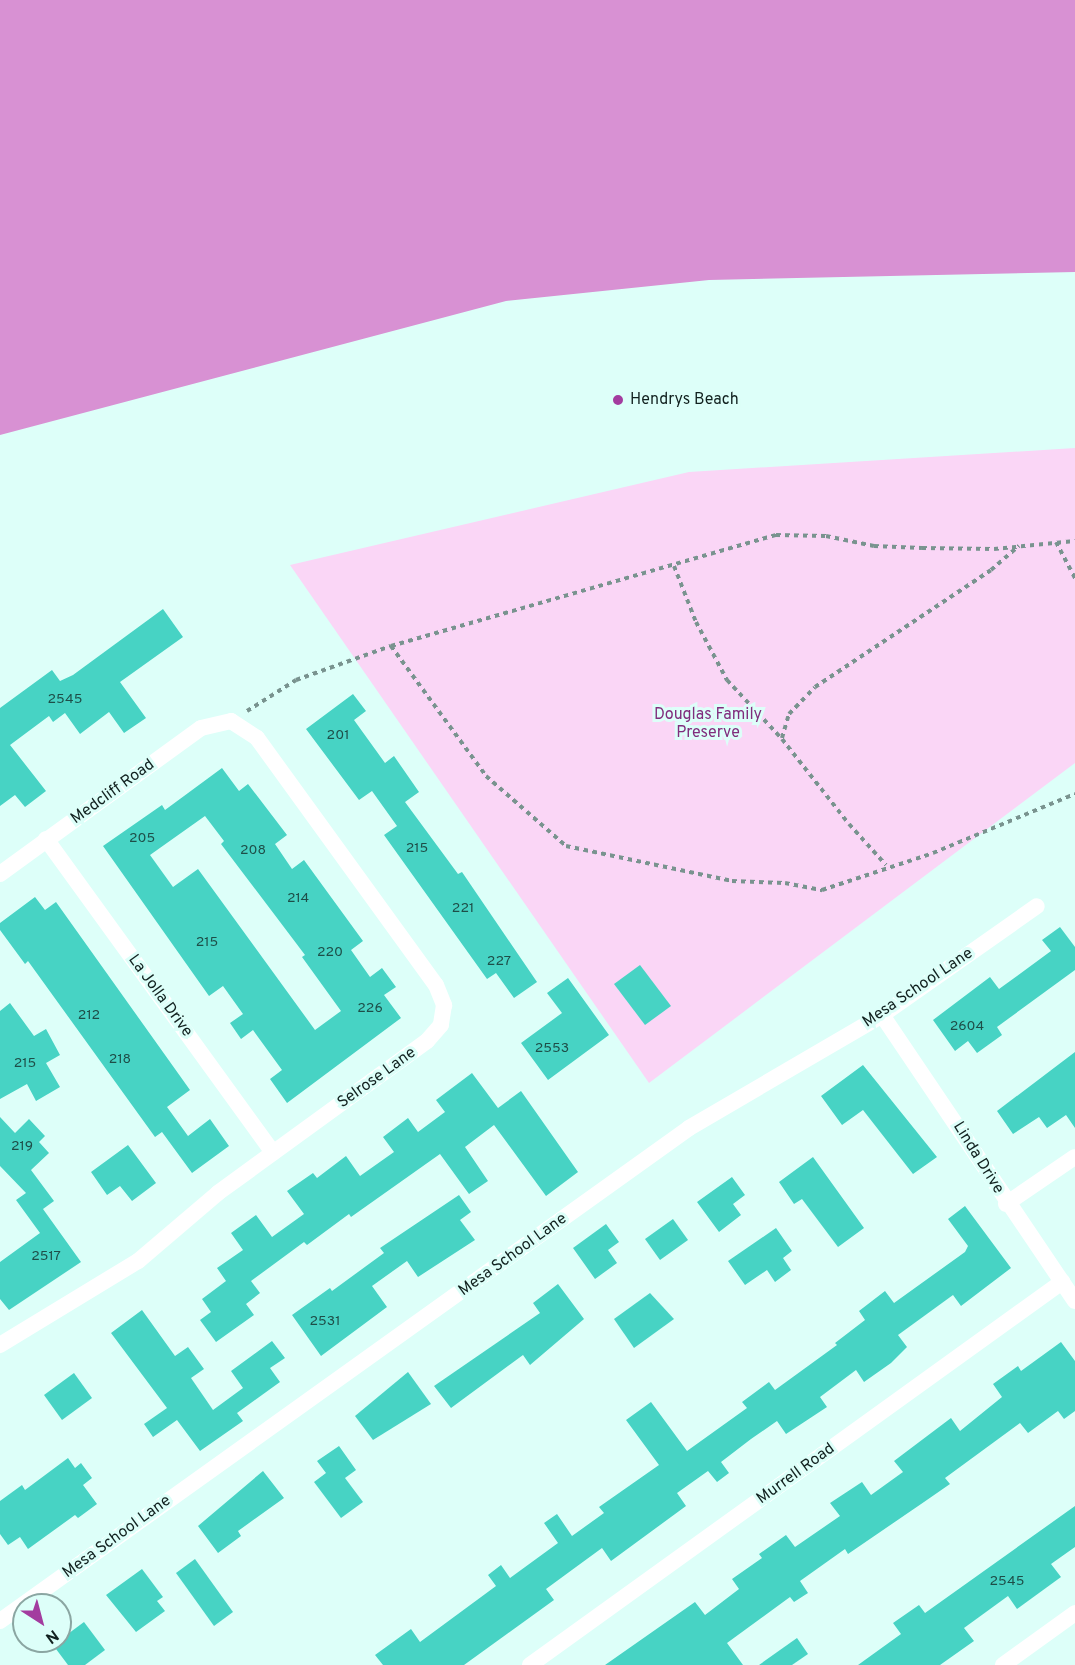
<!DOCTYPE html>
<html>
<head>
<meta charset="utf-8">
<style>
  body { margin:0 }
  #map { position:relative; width:1075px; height:1665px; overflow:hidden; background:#ddfff9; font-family:Overpass,sans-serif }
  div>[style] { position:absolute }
  .green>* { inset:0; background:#fad6f6 }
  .water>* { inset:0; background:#d891d3 }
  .building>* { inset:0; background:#47d3c4 }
  .path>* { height:4px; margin-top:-2px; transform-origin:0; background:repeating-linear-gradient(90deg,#79938f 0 4.5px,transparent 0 9px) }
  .minor>* { height:16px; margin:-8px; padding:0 8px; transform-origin:8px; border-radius:8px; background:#fff }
  .dots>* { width:16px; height:16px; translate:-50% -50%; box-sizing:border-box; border:3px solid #ddfff9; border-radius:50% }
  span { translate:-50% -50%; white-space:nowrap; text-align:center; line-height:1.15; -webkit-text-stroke:6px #ddfff9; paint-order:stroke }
  .number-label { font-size:14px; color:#1e4e48 }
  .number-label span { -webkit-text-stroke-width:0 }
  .poi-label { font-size:16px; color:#11211f }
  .left { translate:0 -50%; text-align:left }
  .park-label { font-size:16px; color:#802d7d }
  .street-label { font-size:16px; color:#11211f }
  .north { position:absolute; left:12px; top:1593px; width:60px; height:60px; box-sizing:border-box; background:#ddfff9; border:2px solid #8ba6a2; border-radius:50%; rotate:144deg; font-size:16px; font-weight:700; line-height:24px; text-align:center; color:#11211f }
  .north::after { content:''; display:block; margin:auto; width:21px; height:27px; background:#a33c9f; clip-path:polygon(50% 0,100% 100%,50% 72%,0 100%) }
</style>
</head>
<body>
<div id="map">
  <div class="green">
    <div style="clip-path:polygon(1075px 448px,1075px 763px,649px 1083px,290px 565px,689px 472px)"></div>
  </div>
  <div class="water">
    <div style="clip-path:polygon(0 0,1075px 0,1075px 272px,709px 280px,506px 301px,0 435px)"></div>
  </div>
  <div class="building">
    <div style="clip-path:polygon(163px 609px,183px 637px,120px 682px,146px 718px,124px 733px,109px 712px,80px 734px,65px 713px,53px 722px,49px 716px,10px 745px,46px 791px,25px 807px,15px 795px,0 806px,0 708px,52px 670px,60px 681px,73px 675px)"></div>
    <div style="clip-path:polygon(353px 694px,366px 711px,354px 720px,385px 763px,394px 756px,419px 792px,405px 802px,458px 874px,462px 872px,537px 982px,514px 998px,496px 973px,487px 979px,384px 835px,397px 826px,372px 791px,359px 800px,306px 729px)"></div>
    <div style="clip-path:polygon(evenodd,222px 768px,239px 791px,248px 784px,287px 835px,275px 844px,292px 869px,304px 860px,363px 941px,351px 950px,370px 977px,382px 968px,396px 987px,384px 995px,401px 1018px,287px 1103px,270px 1079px,282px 1070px,253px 1030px,241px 1039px,230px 1023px,243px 1014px,223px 986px,209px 996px,103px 846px,162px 805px,165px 810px,222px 768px,205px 816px,224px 841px,221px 844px,305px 955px,302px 957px,341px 1011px,315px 1030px,198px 869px,173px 887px,150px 855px,205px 816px)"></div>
    <div style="clip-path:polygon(35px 897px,45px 910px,56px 902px,190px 1090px,167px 1107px,188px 1136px,210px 1119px,229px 1146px,192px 1173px,162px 1132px,155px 1137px,28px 961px,25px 964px,0 930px,0 923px)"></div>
    <div style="clip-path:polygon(1060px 927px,1075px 947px,1075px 970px,997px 1027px,1002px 1035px,977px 1053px,968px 1041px,955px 1051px,933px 1020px,990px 977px,999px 989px,1017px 976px,1051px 951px,1042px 940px)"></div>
    <div style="clip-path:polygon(640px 965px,671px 1006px,645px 1025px,614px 984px)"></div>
    <div style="clip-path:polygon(568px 978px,609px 1035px,548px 1080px,521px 1043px,562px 1013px,547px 993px)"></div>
    <div style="clip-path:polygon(10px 1003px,34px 1036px,46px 1029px,60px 1055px,46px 1063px,60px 1087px,36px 1101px,27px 1084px,0 1099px,0 1011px)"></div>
    <div style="clip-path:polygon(1075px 1052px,1075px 1128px,1066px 1115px,1047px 1128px,1039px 1117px,1013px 1134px,997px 1111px)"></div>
    <div style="clip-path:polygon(863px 1065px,937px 1157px,913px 1174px,863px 1110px,842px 1125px,821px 1096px)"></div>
    <div style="clip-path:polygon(472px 1073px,498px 1108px,521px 1091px,578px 1172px,546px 1196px,494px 1125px,465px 1147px,488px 1181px,469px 1194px,440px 1154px,351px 1217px,349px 1214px,307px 1245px,304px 1242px,251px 1281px,260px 1293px,246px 1304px,254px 1315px,216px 1342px,200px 1320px,211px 1312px,202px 1299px,226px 1281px,217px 1268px,243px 1250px,231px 1233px,256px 1215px,272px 1237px,304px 1214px,287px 1191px,313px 1173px,317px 1178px,346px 1156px,360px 1176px,394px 1152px,383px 1137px,408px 1118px,418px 1132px,445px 1112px,436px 1100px)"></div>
    <div style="clip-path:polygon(0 1117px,15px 1133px,29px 1119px,45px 1136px,39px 1142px,49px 1153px,31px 1170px,54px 1201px,43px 1209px,81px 1262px,9px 1310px,0 1299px,0 1262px,40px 1233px,16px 1200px,26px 1193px,0 1166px)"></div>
    <div style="clip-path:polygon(128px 1145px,156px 1183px,132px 1201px,120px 1186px,107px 1195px,91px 1172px)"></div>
    <div style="clip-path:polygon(813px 1157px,864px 1228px,838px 1247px,802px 1199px,794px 1204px,779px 1182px)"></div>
    <div style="clip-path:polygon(732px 1177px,745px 1195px,733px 1204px,741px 1215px,719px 1232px,697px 1202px)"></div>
    <div style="clip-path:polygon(459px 1195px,471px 1212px,460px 1220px,475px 1240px,418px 1277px,407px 1261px,372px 1286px,387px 1307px,321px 1356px,292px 1315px,330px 1288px,332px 1291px,384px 1253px,380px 1248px)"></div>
    <div style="clip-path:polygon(965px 1206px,1011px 1268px,961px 1306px,953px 1295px,898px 1335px,907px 1347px,891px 1363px,864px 1382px,856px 1370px,820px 1397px,827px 1407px,786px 1434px,777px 1421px,751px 1439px,721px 1462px,729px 1473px,717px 1482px,708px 1471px,677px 1493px,686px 1506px,611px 1561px,602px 1548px,576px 1567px,546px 1589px,554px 1600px,464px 1665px,383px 1665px,375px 1655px,411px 1629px,420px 1642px,496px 1586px,488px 1575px,501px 1565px,510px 1578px,558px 1543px,544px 1523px,557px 1514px,572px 1536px,604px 1513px,599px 1507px,659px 1465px,626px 1420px,651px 1402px,687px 1451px,747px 1408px,742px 1402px,769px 1382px,775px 1390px,837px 1345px,835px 1343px,865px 1320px,859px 1311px,885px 1291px,894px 1303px,965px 1252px,968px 1246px,948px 1219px)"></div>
    <div style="clip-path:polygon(673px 1219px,688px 1240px,660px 1260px,645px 1239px)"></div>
    <div style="clip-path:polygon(606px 1224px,619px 1242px,608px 1250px,617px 1263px,595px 1279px,573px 1248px)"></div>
    <div style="clip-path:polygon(776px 1228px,792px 1251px,783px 1258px,791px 1270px,775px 1282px,767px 1270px,745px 1285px,728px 1261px)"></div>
    <div style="clip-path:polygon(558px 1284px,584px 1319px,530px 1365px,523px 1355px,451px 1408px,434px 1386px,540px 1313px,533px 1303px)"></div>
    <div style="clip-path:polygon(650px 1293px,674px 1319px,634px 1348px,614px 1319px)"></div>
    <div style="clip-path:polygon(142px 1310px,175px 1356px,188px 1347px,204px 1369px,191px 1378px,213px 1410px,243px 1388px,231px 1371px,272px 1341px,285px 1358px,270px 1368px,280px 1382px,237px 1413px,243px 1421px,200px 1451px,177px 1420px,153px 1437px,144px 1424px,167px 1408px,111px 1333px)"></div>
    <div style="clip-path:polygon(1061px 1342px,1075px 1361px,1075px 1411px,1064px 1419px,1058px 1411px,1028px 1433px,1020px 1423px,945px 1478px,950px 1484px,924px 1502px,848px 1554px,845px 1549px,800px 1581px,808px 1593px,794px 1602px,790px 1597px,727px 1643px,743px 1665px,605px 1665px,695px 1602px,705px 1615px,739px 1589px,732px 1579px,762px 1558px,759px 1554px,786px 1535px,795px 1547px,840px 1516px,830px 1503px,862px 1482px,871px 1495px,903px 1472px,894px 1461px,951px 1418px,960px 1431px,1002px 1397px,993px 1384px,1018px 1366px,1021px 1371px)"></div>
    <div style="clip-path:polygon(408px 1372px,431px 1404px,373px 1440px,355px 1416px)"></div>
    <div style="clip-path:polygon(74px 1373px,92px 1398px,62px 1420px,44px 1395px)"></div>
    <div style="clip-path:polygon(339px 1446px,356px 1470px,345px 1478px,363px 1502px,341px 1518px,314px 1482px,326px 1473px,317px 1461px)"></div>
    <div style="clip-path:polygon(68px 1458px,75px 1468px,81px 1463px,92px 1478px,83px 1485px,97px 1504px,78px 1518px,75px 1515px,28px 1549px,20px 1537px,8px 1545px,0 1534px,0 1501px,22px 1485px,25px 1490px)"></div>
    <div style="clip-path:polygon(263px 1471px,284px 1498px,238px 1531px,241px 1536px,218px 1553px,198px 1526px)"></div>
    <div style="clip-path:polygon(1075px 1506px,1075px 1547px,1051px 1564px,1061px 1577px,1017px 1609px,1008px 1596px,964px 1628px,974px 1641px,940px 1665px,858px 1665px,901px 1634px,893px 1623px,919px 1605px,925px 1613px)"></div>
    <div style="clip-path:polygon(195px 1559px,233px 1612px,214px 1626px,176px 1573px)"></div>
    <div style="clip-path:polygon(142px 1569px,163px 1597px,157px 1601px,165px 1611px,136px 1632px,106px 1595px)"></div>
    <div style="clip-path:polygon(84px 1622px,105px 1650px,85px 1665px,68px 1665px,53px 1645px)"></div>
    <div style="clip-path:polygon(797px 1638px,808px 1654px,792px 1665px,759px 1665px)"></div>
  </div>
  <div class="path">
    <div style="left:1056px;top:542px;width:41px;rotate:62.2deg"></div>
    <div style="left:674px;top:566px;width:60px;rotate:68.6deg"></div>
    <div style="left:696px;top:622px;width:66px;rotate:61.9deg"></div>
    <div style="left:727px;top:680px;width:81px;rotate:47deg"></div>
    <div style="left:782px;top:739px;width:108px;rotate:51.8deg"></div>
    <div style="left:849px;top:824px;width:55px;rotate:47.9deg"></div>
    <div style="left:391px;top:646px;width:161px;rotate:53.8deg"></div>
    <div style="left:486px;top:776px;width:106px;rotate:41.2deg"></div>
    <div style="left:566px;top:846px;width:170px;rotate:11.9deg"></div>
    <div style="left:732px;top:881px;width:53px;rotate:2.2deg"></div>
    <div style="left:785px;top:883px;width:38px;rotate:11deg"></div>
    <div style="left:822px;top:890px;width:117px;rotate:-18.4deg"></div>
    <div style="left:933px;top:853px;width:154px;rotate:-22.6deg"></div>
    <div style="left:247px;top:711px;width:58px;rotate:-32.3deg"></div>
    <div style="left:296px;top:680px;width:101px;rotate:-19.7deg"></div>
    <div style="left:391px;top:646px;width:401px;rotate:-16.1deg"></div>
    <div style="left:776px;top:535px;width:50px;rotate:1.1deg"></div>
    <div style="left:826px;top:536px;width:49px;rotate:11.8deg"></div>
    <div style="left:874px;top:546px;width:48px;rotate:2.4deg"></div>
    <div style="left:922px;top:548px;width:72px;rotate:0.8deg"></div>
    <div style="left:994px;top:549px;width:81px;rotate:-5.6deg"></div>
    <div style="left:782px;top:738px;width:25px;rotate:-74deg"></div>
    <div style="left:789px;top:714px;width:37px;rotate:-46deg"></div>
    <div style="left:815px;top:687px;width:211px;rotate:-33.6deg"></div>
    <div style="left:991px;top:570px;width:37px;rotate:-41deg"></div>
  </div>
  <div class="minor">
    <div style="left:46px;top:839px;width:387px;rotate:54.1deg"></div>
    <div style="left:0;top:874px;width:248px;rotate:-36deg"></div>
    <div style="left:201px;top:728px;width:31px;rotate:-13deg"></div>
    <div style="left:231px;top:721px;width:31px;rotate:33deg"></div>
    <div style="left:257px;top:738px;width:305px;rotate:54.1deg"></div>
    <div style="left:436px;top:985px;width:22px;rotate:68deg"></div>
    <div style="left:444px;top:1005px;width:20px;rotate:99deg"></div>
    <div style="left:441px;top:1025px;width:21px;rotate:131deg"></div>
    <div style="left:427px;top:1041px;width:258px;rotate:144deg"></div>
    <div style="left:218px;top:1193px;width:105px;rotate:139.6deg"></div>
    <div style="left:138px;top:1261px;width:162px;rotate:148.7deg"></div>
    <div style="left:882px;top:1015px;width:345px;rotate:56deg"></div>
    <div style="left:1006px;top:1204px;width:83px;rotate:-34.3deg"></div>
    <div style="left:0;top:1621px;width:847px;rotate:-35.58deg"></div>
    <div style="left:689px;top:1128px;width:224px;rotate:-30.3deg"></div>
    <div style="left:882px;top:1015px;width:189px;rotate:-35.1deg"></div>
    <div style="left:530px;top:1665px;width:656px;rotate:-35.75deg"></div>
    <div style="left:1003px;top:1665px;width:89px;rotate:-35.8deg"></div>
  </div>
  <div class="dots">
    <div style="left:618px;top:400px;background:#a33c9f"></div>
  </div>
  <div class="number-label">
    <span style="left:65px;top:700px">2545</span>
    <span style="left:338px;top:736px">201</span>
    <span style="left:142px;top:839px">205</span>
    <span style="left:417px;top:849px">215</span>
    <span style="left:253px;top:851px">208</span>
    <span style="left:298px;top:899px">214</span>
    <span style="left:463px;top:909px">221</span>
    <span style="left:207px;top:943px">215</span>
    <span style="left:330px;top:953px">220</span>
    <span style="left:499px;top:962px">227</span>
    <span style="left:370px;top:1009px">226</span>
    <span style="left:89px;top:1016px">212</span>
    <span style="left:967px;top:1027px">2604</span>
    <span style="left:552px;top:1049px">2553</span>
    <span style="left:120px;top:1060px">218</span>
    <span style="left:25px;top:1064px">215</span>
    <span style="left:22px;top:1147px">219</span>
    <span style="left:46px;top:1257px">2517</span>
    <span style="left:325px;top:1322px">2531</span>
    <span style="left:1007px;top:1582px">2545</span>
  </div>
  <div class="poi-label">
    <span class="left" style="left:630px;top:400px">Hendrys Beach</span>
  </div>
  <div class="park-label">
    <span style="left:708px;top:724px">Douglas Family<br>Preserve</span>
  </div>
  <div class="street-label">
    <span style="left:113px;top:792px;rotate:-36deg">Medcliff Road</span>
    <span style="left:918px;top:988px;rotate:-34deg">Mesa School Lane</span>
    <span style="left:160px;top:996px;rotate:54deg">La Jolla Drive</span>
    <span style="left:377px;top:1078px;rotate:-36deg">Selrose Lane</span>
    <span style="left:978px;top:1158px;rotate:58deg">Linda Drive</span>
    <span style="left:513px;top:1255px;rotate:-36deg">Mesa School Lane</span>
    <span style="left:796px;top:1474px;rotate:-36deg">Murrell Road</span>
    <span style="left:117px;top:1537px;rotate:-36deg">Mesa School Lane</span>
  </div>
  <div class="north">N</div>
</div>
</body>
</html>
